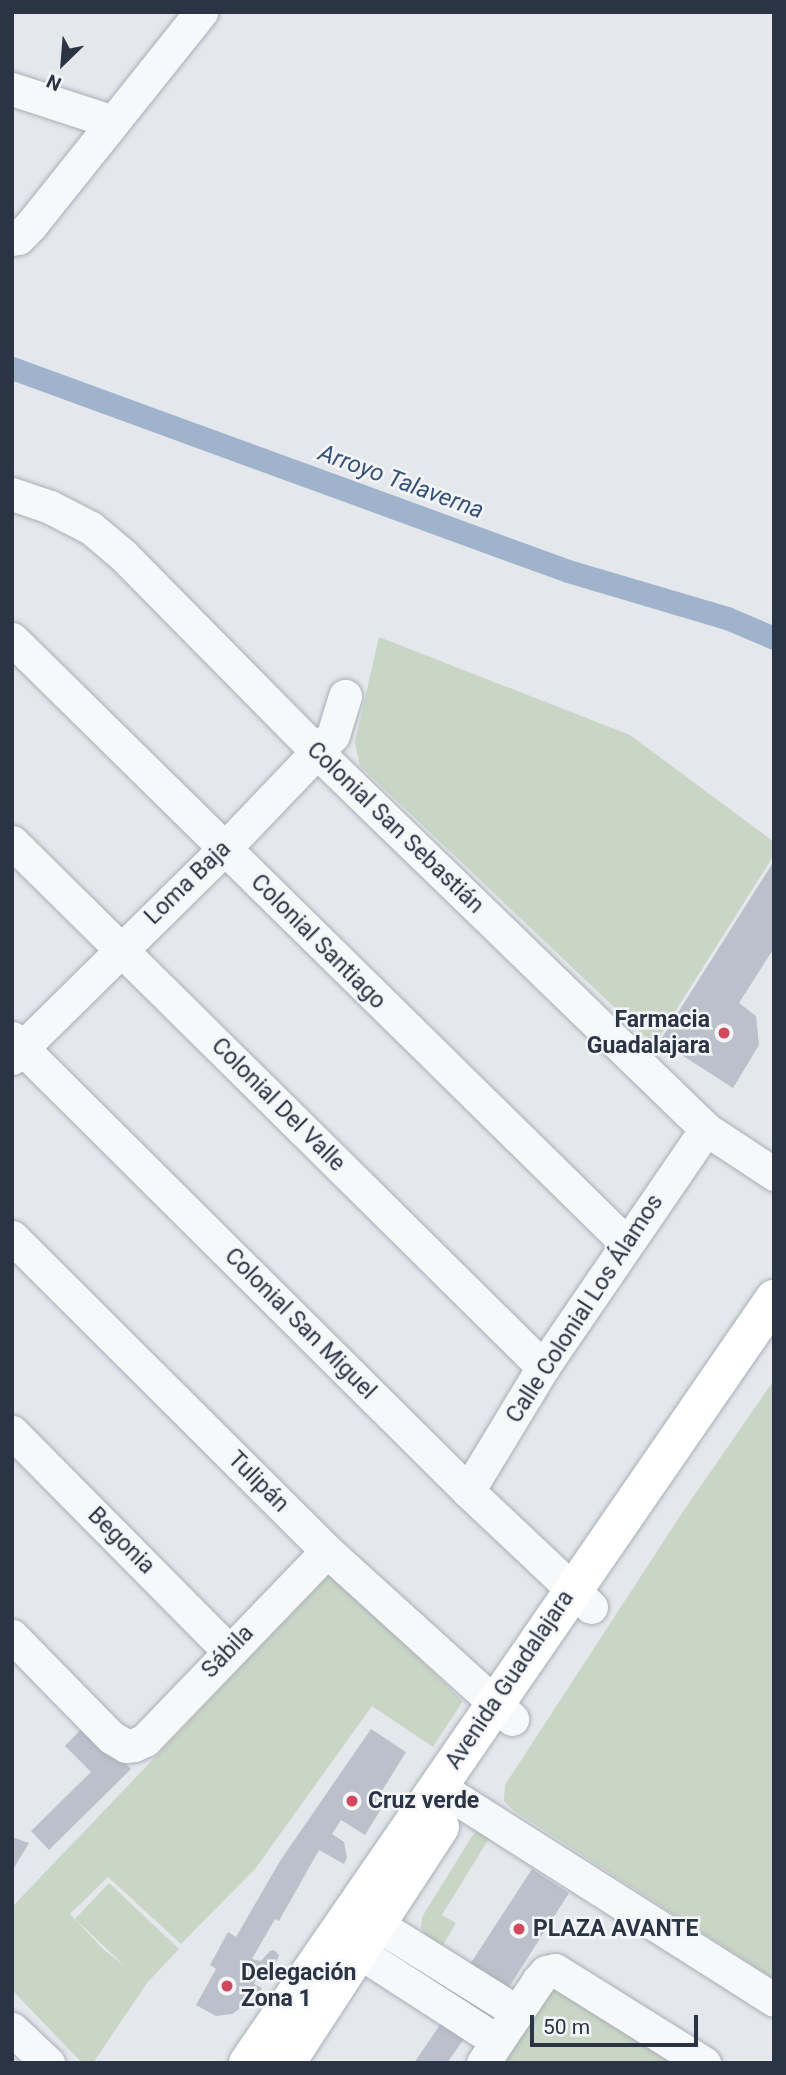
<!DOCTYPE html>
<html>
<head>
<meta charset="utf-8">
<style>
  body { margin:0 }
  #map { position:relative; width:786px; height:2075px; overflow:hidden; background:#e4e7ec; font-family:Roboto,sans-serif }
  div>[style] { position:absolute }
  .green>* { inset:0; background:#c9d6c5 }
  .canal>* { height:23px; margin:-11.5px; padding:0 11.5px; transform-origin:11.5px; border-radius:11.5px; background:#9fb4cc }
  .building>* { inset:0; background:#bbc0ca }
  .roads { filter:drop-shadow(0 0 2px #a9aeb7) drop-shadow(0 0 2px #a9aeb7) }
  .minor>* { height:33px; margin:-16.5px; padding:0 16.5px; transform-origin:16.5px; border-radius:16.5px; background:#f7f8fa }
  .major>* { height:38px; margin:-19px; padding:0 19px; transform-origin:19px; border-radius:19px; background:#fff }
  .dots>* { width:19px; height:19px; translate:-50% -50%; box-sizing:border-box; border:4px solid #f4f6f9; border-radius:50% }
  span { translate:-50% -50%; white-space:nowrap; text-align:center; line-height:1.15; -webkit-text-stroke:5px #f4f6f9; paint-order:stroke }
  .street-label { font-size:23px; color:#2b3445 }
  .poi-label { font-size:23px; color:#2b3445; font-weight:700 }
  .right { translate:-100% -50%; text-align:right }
  .left { translate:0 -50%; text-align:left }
  .water-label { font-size:24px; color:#34527a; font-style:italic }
  .frame { position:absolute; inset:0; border:14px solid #2b3445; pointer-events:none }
  .north { position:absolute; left:28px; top:28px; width:70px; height:70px; -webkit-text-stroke:5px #f4f6f9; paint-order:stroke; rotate:205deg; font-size:19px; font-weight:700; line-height:28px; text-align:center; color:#2b3445 }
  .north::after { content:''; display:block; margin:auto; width:24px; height:32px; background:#2b3445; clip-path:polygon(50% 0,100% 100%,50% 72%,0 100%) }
  .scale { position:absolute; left:530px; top:2015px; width:168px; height:32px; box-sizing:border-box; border:4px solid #2b3445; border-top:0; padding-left:9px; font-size:21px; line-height:24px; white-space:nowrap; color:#2b3445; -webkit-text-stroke:5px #f4f6f9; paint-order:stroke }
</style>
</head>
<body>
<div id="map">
  <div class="green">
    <div style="clip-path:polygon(379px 637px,630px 735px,774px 842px,774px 855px,654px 1045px,360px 766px,355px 742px)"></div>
    <div style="clip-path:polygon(774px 1380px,774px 1979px,514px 1811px,504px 1801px,505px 1785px,682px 1513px)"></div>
    <div style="clip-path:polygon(331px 1573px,463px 1701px,433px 1747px,372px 1706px,255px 1869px,181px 1944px,108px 1877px,70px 1914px,103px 1949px,126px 1967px,75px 1919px,109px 1883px,179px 1949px,147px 1983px,93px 2063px,82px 2063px,12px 1990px,12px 1907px)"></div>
    <div style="clip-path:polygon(481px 1829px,503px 1844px,488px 1840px,442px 1915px,456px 1923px,443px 1945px,426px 1937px,421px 1927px,422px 1917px,474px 1833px)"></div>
    <div style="clip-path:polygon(554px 1985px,683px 2063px,504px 2063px)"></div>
  </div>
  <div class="canal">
    <div style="left:12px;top:368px;width:592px;rotate:20.06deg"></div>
    <div style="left:568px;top:571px;width:166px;rotate:16.5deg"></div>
    <div style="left:727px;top:618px;width:51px;rotate:23.1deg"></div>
  </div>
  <div class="building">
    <div style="clip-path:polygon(774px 861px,774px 948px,739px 1003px,756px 1016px,759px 1045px,733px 1088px,660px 1041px)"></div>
    <div style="clip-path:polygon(86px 1724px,131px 1769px,49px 1850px,31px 1831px,91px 1772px,65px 1746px)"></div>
    <div style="clip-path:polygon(371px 1729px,406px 1752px,380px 1794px,386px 1801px,365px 1835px,341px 1820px,332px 1834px,344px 1842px,347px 1858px,344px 1864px,319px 1850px,279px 1921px,275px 1919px,252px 1959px,261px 1961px,270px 1951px,274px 1950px,279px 1955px,270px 1976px,260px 1971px,254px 1984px,262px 1988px,259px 1995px,232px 2014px,216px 2016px,196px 2005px,216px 1969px,210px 1965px,228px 1932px,236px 1937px,280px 1861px)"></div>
    <div style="clip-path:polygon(12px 1837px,29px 1843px,12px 1871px)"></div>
    <div style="clip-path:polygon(532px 1869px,569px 1893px,509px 1987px,469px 1966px)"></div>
    <div style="clip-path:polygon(446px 2016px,469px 2032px,447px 2063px,414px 2063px)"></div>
  </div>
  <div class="roads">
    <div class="minor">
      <div style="left:12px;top:89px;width:106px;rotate:18.1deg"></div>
      <div style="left:12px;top:239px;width:6px;rotate:-9deg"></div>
      <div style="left:18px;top:238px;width:18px;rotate:-45deg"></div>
      <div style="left:31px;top:225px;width:273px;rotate:-51.4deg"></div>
      <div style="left:12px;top:494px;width:40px;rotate:18.9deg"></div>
      <div style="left:50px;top:507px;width:46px;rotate:27.1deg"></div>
      <div style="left:91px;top:528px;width:42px;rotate:40.2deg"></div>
      <div style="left:123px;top:555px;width:276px;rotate:45.4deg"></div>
      <div style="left:317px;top:752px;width:542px;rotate:44.1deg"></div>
      <div style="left:706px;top:1129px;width:82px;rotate:33.5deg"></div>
      <div style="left:12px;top:639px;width:861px;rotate:44.53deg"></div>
      <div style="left:12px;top:842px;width:747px;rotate:44.67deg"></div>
      <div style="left:12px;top:1038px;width:643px;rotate:44.81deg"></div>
      <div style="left:468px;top:1491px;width:169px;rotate:43.3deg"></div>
      <div style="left:12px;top:1058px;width:298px;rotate:-44.6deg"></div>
      <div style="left:224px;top:849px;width:158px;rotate:-46.3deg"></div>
      <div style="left:333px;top:735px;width:41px;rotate:-72.9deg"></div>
      <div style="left:12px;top:1237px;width:445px;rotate:44.9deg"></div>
      <div style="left:327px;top:1551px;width:250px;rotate:42.2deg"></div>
      <div style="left:12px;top:1432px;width:308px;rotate:45.3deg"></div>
      <div style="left:468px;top:1491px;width:145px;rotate:-58.8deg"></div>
      <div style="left:543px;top:1367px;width:288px;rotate:-55.6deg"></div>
      <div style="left:12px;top:1636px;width:141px;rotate:45.6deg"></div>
      <div style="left:111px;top:1737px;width:17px;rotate:31deg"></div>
      <div style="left:126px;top:1746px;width:8px;rotate:-7deg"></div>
      <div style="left:134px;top:1745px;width:12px;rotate:-24deg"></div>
      <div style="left:145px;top:1740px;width:262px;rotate:-46.1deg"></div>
      <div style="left:437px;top:1786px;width:399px;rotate:32.4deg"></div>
      <div style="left:378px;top:1925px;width:164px;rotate:32deg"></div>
      <div style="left:359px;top:1952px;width:164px;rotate:32.8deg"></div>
      <div style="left:12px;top:2029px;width:50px;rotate:43.4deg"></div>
      <div style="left:483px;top:2063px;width:99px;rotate:-56.1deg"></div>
      <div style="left:538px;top:1981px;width:12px;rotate:-48deg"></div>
      <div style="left:546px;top:1972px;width:9px;rotate:-13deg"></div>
      <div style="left:555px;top:1970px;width:176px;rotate:32deg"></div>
    </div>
    <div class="major">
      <div style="left:248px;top:2063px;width:928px;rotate:-55.45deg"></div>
      <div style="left:286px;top:2063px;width:282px;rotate:-56.9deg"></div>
    </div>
  </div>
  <div class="dots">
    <div style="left:724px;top:1033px;background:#d1495b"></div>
    <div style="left:352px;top:1801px;background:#d1495b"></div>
    <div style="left:519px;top:1929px;background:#d1495b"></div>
    <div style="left:227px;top:1986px;background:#d1495b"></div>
  </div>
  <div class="street-label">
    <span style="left:395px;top:828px;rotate:44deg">Colonial San Sebastián</span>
    <span style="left:188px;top:883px;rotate:-44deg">Loma Baja</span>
    <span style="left:318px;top:942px;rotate:45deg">Colonial Santiago</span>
    <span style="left:278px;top:1105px;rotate:45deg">Colonial Del Valle</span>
    <span style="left:585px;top:1309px;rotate:-57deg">Calle Colonial Los Álamos</span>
    <span style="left:300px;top:1324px;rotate:45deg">Colonial San Miguel</span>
    <span style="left:258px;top:1482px;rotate:45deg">Tulipán</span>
    <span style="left:121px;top:1541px;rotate:45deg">Begonia</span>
    <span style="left:228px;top:1652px;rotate:-46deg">Sábila</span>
    <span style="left:510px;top:1680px;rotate:-56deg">Avenida Guadalajara</span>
  </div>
  <div class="poi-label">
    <span class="right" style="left:710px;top:1033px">Farmacia<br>Guadalajara</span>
    <span class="left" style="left:368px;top:1801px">Cruz verde</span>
    <span class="left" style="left:533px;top:1929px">PLAZA AVANTE</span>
    <span class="left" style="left:241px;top:1986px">Delegación<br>Zona 1</span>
  </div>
  <div class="water-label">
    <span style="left:401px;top:482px;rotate:20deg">Arroyo Talaverna</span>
  </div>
  <div class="frame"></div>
  <div class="north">N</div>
  <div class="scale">50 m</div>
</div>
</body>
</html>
